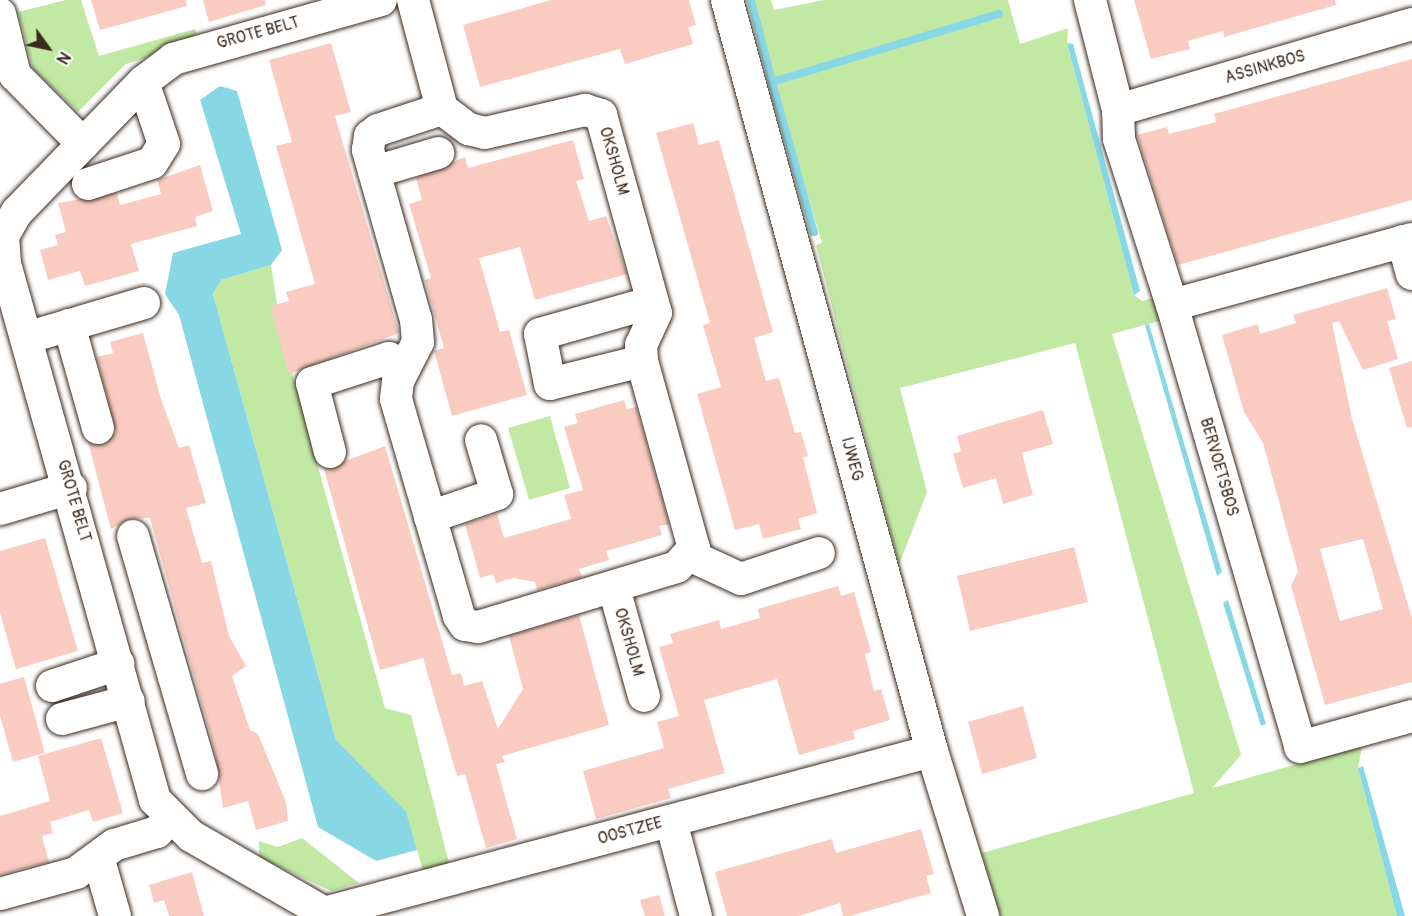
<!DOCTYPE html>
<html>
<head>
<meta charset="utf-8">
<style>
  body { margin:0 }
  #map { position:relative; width:1412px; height:916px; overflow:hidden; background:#fff; font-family:Pangolin,sans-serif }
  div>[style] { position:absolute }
  .green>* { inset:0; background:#c2e9a4 }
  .water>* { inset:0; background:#88d7e4 }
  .stream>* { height:8px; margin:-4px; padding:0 4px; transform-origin:4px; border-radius:4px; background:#88d7e4 }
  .building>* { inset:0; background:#facbc1 }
  .roads { filter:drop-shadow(0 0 2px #3b2a1e) drop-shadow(0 0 2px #3b2a1e) }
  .minor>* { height:32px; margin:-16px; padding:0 16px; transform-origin:16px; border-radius:16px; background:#fff }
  span { translate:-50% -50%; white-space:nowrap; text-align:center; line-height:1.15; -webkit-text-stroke:4.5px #fff; paint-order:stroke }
  .street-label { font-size:16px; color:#3b2a1e }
  .north { position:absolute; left:18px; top:18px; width:60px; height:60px; -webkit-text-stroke:4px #fff; paint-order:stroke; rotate:123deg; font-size:16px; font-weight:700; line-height:24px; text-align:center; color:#3b2a1e }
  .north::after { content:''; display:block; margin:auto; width:21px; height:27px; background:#3b2a1e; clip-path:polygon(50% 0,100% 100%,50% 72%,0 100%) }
</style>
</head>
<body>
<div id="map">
  <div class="green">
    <div style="clip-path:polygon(66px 0,81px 0,99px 56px,195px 29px,198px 42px,126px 64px,78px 112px,33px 69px,18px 12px)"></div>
    <div style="clip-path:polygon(749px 0,771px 0,774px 10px,824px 0,1008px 0,1020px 44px,1068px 28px,1067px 43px,1134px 295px,1142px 301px,1164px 295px,1170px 318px,1112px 334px,1241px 755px,1212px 788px,1362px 746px,1358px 768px,1397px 916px,1000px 916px,982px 853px,1194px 793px,1075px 343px,900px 388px,927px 492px,899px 565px,816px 245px,822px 243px)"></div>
    <div style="clip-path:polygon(271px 265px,282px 337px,385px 708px,411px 715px,449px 863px,423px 871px,406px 811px,336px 740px,213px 294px,221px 280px)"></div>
    <div style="clip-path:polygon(550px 416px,570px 488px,529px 500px,508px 428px)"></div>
    <div style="clip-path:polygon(302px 838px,359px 883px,331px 891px,259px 857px,259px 841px,278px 847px)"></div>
  </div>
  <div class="water">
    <div style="clip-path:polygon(1067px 43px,1073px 44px,1140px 291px,1134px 295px)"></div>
    <div style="clip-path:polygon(220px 86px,237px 91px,282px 250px,271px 265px,221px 280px,213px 294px,336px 740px,406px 811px,417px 850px,376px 861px,318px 827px,179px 315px,165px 294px,173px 253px,241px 234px,200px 100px)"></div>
    <div style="clip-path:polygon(1149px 324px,1222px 572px,1217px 576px,1145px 325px)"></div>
    <div style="clip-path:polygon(1228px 600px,1266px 724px,1261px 726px,1223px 603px)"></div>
    <div style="clip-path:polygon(1363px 766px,1405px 916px,1397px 916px,1358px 768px)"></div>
  </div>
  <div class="stream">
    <div style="left:751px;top:0;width:85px;rotate:75.6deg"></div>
    <div style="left:772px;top:82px;width:237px;rotate:-16.7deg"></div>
    <div style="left:772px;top:82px;width:156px;rotate:74.4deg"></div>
  </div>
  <div class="building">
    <div style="clip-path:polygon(91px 0,186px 0,187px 6px,100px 30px)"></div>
    <div style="clip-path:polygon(203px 0,265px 0,266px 5px,209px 22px)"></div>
    <div style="clip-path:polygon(551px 0,689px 0,696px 25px,688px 27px,693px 44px,625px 64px,620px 49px,480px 87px,463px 25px)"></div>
    <div style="clip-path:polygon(1134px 0,1335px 0,1336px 5px,1224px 37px,1223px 31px,1188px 41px,1190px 49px,1151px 59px)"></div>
    <div style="clip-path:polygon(331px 43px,351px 112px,335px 116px,399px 333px,289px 374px,270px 306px,289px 301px,286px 292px,315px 284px,276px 146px,292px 142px,269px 60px)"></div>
    <div style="clip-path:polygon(1412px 59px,1412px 200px,1178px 265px,1137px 135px,1167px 127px,1169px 134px,1216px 122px,1214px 114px)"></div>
    <div style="clip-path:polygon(693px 123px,699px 145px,719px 140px,773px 332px,754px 338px,766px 381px,779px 378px,795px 433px,801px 432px,808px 456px,803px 457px,817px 513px,798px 519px,801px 529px,763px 539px,759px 524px,735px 530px,697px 394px,721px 387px,703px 325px,710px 323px,656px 133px)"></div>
    <div style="clip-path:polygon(573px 140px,584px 179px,576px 181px,589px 221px,606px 216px,627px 274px,535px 300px,520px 247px,479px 258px,500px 332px,509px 330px,527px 395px,452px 416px,434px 351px,444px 348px,425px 280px,431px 278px,409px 204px,422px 200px,416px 178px,465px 157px,468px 168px)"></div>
    <div style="clip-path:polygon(200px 165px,213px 211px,195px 217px,197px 226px,131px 244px,139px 271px,85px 286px,80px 271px,48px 280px,40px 250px,58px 245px,55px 235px,66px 232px,58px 203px,117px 193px,120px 205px,161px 194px,157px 180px)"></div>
    <div style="clip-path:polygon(evenodd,1387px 288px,1396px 319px,1387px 321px,1398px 359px,1363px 370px,1339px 321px,1332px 323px,1352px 419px,1412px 618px,1412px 682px,1325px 705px,1291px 586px,1298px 571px,1287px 531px,1263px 443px,1244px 412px,1222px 335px,1258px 324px,1260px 334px,1296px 323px,1293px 315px,1387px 288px,1363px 539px,1383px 609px,1340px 621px,1320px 549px,1363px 539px)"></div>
    <div style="clip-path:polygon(143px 333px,161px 399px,179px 448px,189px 445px,206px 503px,186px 508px,202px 563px,211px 561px,229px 636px,246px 666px,232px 676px,250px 730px,258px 734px,286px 802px,288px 821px,256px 830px,248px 801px,223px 808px,215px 752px,150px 518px,129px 519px,111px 529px,88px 442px,103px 445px,116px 432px,97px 357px,113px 353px,110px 342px)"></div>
    <div style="clip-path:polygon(1412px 361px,1412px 427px,1407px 428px,1389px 368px)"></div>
    <div style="clip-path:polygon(624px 400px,627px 409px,636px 407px,669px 524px,659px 526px,662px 535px,606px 551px,609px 560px,579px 569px,582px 577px,537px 590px,535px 582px,514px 578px,496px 583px,493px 574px,480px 578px,465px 524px,497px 514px,504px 538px,571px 519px,564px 495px,583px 490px,564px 427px,578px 423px,575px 414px)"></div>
    <div style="clip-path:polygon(1043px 410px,1053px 444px,1022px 453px,1033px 495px,1003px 504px,996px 478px,963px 488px,953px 454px,961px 451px,957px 436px)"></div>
    <div style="clip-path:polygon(385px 446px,452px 675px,461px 673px,464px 686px,482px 681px,498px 729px,523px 689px,509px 636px,579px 615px,609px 725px,502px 756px,505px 762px,496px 764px,517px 839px,486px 848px,465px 774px,457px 776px,423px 658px,380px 670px,324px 469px)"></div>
    <div style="clip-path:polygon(45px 538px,78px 651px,16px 669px,0 613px,0 551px)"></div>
    <div style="clip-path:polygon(1074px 547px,1088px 602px,970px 631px,957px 576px)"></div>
    <div style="clip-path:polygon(838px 586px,841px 596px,854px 592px,871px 652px,865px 654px,874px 691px,881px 689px,890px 720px,853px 731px,855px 739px,799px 755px,777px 679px,704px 700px,725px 773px,668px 789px,671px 798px,596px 819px,583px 771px,664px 748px,657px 722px,679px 716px,659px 647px,673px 643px,670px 634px,719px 620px,721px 629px,760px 618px,758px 609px)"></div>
    <div style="clip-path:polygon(24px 677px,45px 753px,13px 762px,0 716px,0 684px)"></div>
    <div style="clip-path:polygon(1023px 706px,1037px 758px,982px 774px,968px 722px)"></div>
    <div style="clip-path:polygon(101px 738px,123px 813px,93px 822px,89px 810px,50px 822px,53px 833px,42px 836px,49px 862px,0 875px,0 816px,50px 801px,38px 756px)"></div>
    <div style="clip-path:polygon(921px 829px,934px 874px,926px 876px,931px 893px,850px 916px,843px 916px,840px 903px,799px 916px,727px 916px,715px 872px,832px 839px,836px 853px)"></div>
    <div style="clip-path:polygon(192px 872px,204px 916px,169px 916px,164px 900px,154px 903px,149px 885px)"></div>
    <div style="clip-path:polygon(659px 895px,665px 916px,645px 916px,640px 900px)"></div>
  </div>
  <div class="roads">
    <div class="minor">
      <div style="left:413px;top:0;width:113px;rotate:75.1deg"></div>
      <div style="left:442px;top:109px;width:34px;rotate:37deg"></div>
      <div style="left:469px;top:129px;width:16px;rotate:14deg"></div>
      <div style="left:485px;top:133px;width:103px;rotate:-13deg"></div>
      <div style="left:585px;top:110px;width:17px;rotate:17deg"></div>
      <div style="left:601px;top:115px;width:205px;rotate:74.5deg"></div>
      <div style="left:656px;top:313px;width:35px;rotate:115deg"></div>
      <div style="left:641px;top:345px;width:16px;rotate:86deg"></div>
      <div style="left:642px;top:361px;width:194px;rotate:74.5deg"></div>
      <div style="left:694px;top:548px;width:25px;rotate:132deg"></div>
      <div style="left:677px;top:567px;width:208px;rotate:163.2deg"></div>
      <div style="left:478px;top:627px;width:13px;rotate:-171deg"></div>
      <div style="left:465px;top:625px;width:11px;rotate:-124deg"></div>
      <div style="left:459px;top:616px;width:226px;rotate:-106.2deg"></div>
      <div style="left:396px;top:399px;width:18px;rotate:-84deg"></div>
      <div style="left:398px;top:381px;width:44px;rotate:-62.9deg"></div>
      <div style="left:418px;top:342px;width:22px;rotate:-95deg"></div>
      <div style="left:416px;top:320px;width:177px;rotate:-105.8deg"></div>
      <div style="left:368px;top:150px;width:14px;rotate:-82deg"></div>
      <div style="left:370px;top:136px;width:10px;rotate:-37deg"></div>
      <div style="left:378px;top:130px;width:67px;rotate:-18.2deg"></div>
      <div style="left:727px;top:0;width:778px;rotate:74.73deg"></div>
      <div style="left:932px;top:751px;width:173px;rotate:72.8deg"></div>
      <div style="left:1090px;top:0;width:114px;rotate:75.7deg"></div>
      <div style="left:1118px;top:110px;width:306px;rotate:-16.3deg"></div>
      <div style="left:0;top:14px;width:63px;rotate:76.2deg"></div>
      <div style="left:15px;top:75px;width:97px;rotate:45.4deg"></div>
      <div style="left:1118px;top:110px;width:29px;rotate:88deg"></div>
      <div style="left:1119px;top:139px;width:168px;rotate:72.3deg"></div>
      <div style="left:374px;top:172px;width:67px;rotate:-16.5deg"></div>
      <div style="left:88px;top:184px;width:67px;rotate:-18.2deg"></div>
      <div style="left:152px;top:163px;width:22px;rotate:-58deg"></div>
      <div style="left:164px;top:144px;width:65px;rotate:-108.7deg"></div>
      <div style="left:1412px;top:239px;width:249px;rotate:164.6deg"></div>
      <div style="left:1172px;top:305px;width:460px;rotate:73.8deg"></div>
      <div style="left:1300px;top:747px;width:116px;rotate:-15.5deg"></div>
      <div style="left:1403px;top:241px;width:34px;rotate:75deg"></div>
      <div style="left:69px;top:325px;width:107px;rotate:74.3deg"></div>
      <div style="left:26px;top:338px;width:123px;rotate:-16.5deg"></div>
      <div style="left:642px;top:361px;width:95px;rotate:166deg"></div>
      <div style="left:550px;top:384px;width:51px;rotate:-101.3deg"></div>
      <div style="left:540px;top:334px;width:117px;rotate:-15.8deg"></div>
      <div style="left:330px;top:452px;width:71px;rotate:-104.6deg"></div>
      <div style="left:312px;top:383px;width:81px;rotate:-18deg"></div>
      <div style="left:389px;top:358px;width:18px;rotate:27deg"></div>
      <div style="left:0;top:509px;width:74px;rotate:-16.5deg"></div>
      <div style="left:430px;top:517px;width:71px;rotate:-18.9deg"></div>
      <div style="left:497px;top:494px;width:56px;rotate:-106.5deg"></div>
      <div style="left:133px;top:536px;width:248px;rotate:73.8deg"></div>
      <div style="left:691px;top:556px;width:55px;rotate:24.7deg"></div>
      <div style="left:741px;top:579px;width:82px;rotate:-18.4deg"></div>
      <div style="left:614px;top:588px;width:112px;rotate:74.5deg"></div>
      <div style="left:52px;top:686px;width:70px;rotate:-18.4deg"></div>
      <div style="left:62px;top:719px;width:69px;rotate:-15deg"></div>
      <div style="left:671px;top:821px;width:98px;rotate:75.3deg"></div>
      <div style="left:98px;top:857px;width:61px;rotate:73.9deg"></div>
      <div style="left:0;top:894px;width:79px;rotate:-15.4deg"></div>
      <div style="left:76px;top:873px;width:47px;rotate:-36.4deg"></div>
      <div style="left:114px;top:845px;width:45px;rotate:-16.8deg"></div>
      <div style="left:157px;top:832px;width:18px;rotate:-47deg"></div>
      <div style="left:328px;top:912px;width:625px;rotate:-14.93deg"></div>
      <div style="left:330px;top:916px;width:160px;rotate:-150.1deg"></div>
      <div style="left:191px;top:836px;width:51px;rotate:-135deg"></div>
      <div style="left:155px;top:800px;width:557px;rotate:-105.63deg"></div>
      <div style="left:5px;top:264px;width:28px;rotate:-94deg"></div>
      <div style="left:3px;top:236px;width:28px;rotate:-60deg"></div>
      <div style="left:17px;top:212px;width:181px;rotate:-45.9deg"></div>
      <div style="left:143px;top:82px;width:38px;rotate:-37deg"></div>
      <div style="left:173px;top:59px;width:216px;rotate:-15.8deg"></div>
    </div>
  </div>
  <div class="street-label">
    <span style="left:258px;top:33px;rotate:-15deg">GROTE BELT</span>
    <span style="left:1265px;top:67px;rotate:-16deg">ASSINKBOS</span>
    <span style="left:614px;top:161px;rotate:74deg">OKSHOLM</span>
    <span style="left:852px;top:459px;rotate:75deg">IJWEG</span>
    <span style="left:1219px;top:467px;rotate:74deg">BERVOETSBOS</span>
    <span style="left:74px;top:501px;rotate:74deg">GROTE BELT</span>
    <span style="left:629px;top:642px;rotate:74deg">OKSHOLM</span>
    <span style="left:630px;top:831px;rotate:-15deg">OOSTZEE</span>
  </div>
  <div class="north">N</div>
</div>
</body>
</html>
